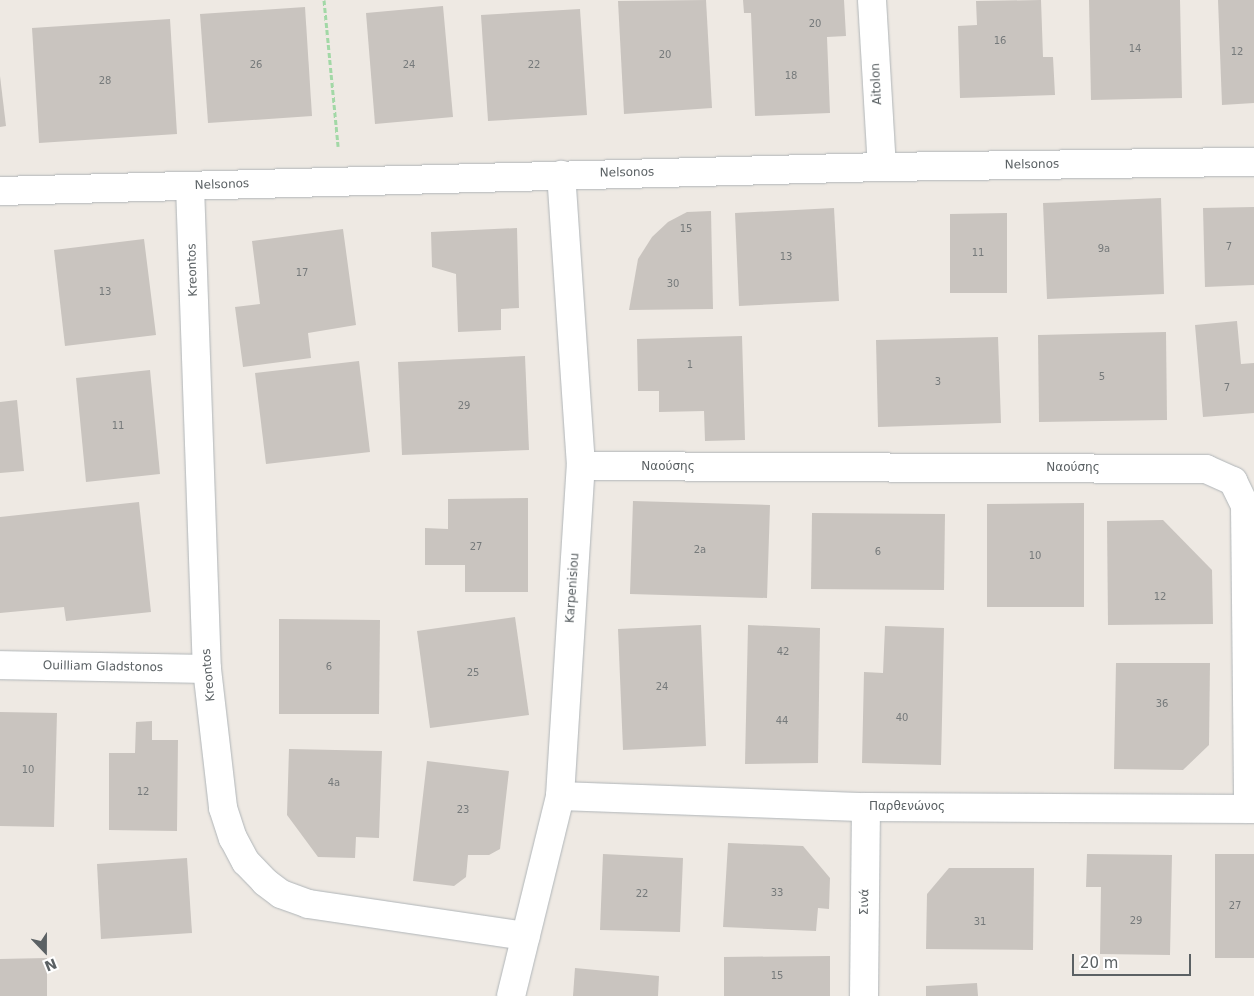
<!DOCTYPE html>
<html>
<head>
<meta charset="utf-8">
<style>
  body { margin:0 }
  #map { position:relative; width:1254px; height:996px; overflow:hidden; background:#eee9e3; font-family:"DejaVu Sans",sans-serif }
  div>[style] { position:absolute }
  .building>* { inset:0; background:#c9c4bf }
  .path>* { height:3px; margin-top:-1.5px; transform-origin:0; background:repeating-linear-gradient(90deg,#a2d8a6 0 5px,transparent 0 7.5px) }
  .roads { filter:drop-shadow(0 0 1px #b0b5b8) drop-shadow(0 0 1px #b0b5b8) }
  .minor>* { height:28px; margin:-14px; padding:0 14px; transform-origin:14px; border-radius:14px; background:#fff }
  span { translate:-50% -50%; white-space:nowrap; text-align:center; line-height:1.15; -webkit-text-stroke:4.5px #fff; paint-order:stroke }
  .number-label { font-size:10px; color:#767a7b }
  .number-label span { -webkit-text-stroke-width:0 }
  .street-label { font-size:12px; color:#5b6164 }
  .north { position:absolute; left:20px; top:926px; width:50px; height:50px; -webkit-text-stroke:4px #fff; paint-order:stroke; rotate:158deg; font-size:14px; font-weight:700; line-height:20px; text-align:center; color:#5b6164 }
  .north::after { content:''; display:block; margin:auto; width:18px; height:22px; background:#5b6164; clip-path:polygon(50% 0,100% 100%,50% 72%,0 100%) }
  .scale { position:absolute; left:1072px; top:954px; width:119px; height:22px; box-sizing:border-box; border:2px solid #5b6164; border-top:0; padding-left:6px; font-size:15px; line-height:18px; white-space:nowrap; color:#5b6164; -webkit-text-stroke:4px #fff; paint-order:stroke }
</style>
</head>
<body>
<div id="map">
  <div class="building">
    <div style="clip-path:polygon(706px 0,712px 108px,624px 114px,618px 1px)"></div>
    <div style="clip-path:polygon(743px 0,844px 0,846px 36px,827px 37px,830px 113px,755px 116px,751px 13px,744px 13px)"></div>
    <div style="clip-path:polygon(1041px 0,1043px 57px,1053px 57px,1055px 95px,960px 98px,958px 26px,977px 25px,976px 1px)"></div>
    <div style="clip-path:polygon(1089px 0,1180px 0,1182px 98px,1091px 100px)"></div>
    <div style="clip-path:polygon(1218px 0,1254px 0,1254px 103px,1222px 105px)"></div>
    <div style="clip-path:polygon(443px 6px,453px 117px,375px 124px,366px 13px)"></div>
    <div style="clip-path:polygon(305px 7px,312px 116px,208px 123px,200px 14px)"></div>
    <div style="clip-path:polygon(580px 9px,587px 115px,488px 121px,481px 15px)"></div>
    <div style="clip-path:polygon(170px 19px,177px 134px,39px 143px,32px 28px)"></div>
    <div style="clip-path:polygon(0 76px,6px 126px,0 127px)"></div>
    <div style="clip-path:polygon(1161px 198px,1164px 294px,1047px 299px,1043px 203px)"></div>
    <div style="clip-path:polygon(1254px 207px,1254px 285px,1205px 287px,1203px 208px)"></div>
    <div style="clip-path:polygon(834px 208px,839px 301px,739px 306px,735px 213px)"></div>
    <div style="clip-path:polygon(711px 211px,713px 309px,629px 310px,638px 259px,652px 237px,668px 222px,687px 212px)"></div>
    <div style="clip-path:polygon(1007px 213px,1007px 293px,950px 293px,950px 214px)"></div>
    <div style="clip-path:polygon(517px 228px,519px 308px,501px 309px,501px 330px,458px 332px,456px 274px,432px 267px,431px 232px)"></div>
    <div style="clip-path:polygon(343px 229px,356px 325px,308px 333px,311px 358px,243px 367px,235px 307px,260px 304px,252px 241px)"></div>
    <div style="clip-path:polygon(144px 239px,156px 335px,65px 346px,54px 250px)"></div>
    <div style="clip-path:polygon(1237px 321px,1241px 364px,1254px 363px,1254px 413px,1203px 417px,1195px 325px)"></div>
    <div style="clip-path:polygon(1166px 332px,1167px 420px,1039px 422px,1038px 335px)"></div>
    <div style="clip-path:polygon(742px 336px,745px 440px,705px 441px,704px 411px,659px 412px,659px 391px,638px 391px,637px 339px)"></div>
    <div style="clip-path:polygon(998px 337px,1001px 423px,878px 427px,876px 340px)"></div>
    <div style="clip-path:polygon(525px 356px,529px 450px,402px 455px,398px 362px)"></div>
    <div style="clip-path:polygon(359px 361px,370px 452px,266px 464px,255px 373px)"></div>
    <div style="clip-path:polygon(150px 370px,160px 474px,86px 482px,76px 378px)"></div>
    <div style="clip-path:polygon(17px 400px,24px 471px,0 473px,0 402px)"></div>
    <div style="clip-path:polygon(528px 498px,528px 592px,465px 592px,465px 565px,425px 565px,425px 528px,448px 529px,448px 499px)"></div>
    <div style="clip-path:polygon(633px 501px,770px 505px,767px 598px,630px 594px)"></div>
    <div style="clip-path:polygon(139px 502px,151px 612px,66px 621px,64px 607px,0 613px,0 517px)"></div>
    <div style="clip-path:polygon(1084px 503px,1084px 607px,987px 607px,987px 504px)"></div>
    <div style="clip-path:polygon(812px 513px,945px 514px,944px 590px,811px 589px)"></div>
    <div style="clip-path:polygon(1163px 520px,1212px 570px,1213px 624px,1108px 625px,1107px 521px)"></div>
    <div style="clip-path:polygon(515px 617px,529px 715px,430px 728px,417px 631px)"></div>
    <div style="clip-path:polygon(279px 619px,380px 620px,379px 714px,279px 714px)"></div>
    <div style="clip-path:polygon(701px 625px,706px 746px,623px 750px,618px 629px)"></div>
    <div style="clip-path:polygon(748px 625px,820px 628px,818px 763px,745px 764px)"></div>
    <div style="clip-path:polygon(885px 626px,944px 628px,941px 765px,862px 763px,864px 672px,883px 673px)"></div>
    <div style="clip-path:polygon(1116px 663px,1210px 663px,1209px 745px,1183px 770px,1114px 769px)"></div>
    <div style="clip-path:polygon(0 712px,57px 713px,54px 827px,0 826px)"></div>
    <div style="clip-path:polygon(152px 721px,152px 740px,178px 740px,177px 831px,109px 830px,109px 753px,135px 753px,136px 722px)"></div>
    <div style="clip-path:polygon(289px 749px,382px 751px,379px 838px,356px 837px,355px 858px,318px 857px,287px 815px)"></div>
    <div style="clip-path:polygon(427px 761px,509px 771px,500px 849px,489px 855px,468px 855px,466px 877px,454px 886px,413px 881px)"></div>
    <div style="clip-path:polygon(728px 843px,803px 846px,830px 878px,829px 909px,818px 908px,816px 931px,723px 927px)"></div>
    <div style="clip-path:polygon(603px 854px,683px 858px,680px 932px,600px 930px)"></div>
    <div style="clip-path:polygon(1087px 854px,1172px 855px,1170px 955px,1100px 954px,1101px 887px,1086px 887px)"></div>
    <div style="clip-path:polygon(1215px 854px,1254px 854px,1254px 958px,1215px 958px)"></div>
    <div style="clip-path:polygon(187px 858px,192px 933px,101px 939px,97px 864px)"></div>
    <div style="clip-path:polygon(949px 868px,1034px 868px,1033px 950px,926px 949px,927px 894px)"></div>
    <div style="clip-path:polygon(830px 956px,830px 996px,724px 996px,724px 957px)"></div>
    <div style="clip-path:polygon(47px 958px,47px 996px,0 996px,0 959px)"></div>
    <div style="clip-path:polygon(575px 968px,659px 976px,658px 996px,573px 996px)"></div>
    <div style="clip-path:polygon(977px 983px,978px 996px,926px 996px,926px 986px)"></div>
  </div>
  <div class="path">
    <div style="left:324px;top:0;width:147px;rotate:84.5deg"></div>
  </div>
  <div class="roads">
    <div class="minor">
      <div style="left:872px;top:0;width:167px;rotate:86.6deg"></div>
      <div style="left:190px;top:186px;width:483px;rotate:88deg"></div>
      <div style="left:207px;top:669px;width:140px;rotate:83.4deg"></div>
      <div style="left:223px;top:808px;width:32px;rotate:72deg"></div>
      <div style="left:233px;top:838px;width:27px;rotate:62deg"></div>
      <div style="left:246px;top:862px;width:28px;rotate:46deg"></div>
      <div style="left:265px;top:882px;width:20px;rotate:37deg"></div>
      <div style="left:281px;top:894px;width:29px;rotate:20deg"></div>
      <div style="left:308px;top:904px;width:220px;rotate:8.4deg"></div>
      <div style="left:0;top:191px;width:882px;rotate:-1.56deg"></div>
      <div style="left:882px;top:167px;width:372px;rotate:-0.8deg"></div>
      <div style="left:581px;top:466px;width:625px;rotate:0.28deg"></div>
      <div style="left:1206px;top:469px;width:30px;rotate:24deg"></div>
      <div style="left:1233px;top:481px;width:28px;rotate:64deg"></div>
      <div style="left:1245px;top:506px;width:303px;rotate:89.4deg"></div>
      <div style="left:0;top:665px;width:207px;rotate:1.1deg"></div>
      <div style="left:560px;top:796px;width:306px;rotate:2.1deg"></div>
      <div style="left:866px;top:807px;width:388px;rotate:0.3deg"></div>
      <div style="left:511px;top:996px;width:206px;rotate:-76.2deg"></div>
      <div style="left:560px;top:796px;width:331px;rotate:-86.4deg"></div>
      <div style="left:581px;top:466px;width:292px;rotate:-93.9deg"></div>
      <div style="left:864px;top:996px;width:189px;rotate:-89.4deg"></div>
    </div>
  </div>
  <div class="number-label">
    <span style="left:815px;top:24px">20</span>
    <span style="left:1000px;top:41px">16</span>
    <span style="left:1135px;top:49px">14</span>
    <span style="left:1237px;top:52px">12</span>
    <span style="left:665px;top:55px">20</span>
    <span style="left:256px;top:65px">26</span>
    <span style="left:409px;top:65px">24</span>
    <span style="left:534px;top:65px">22</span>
    <span style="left:791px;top:76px">18</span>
    <span style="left:105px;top:81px">28</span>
    <span style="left:686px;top:229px">15</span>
    <span style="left:1229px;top:247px">7</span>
    <span style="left:1104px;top:249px">9a</span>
    <span style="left:978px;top:253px">11</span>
    <span style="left:786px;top:257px">13</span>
    <span style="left:302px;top:273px">17</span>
    <span style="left:673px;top:284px">30</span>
    <span style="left:105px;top:292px">13</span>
    <span style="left:690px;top:365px">1</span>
    <span style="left:1102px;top:377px">5</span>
    <span style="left:938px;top:382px">3</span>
    <span style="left:1227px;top:388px">7</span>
    <span style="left:464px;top:406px">29</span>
    <span style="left:118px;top:426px">11</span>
    <span style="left:476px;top:547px">27</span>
    <span style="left:700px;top:550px">2a</span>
    <span style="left:878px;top:552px">6</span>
    <span style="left:1035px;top:556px">10</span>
    <span style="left:1160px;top:597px">12</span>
    <span style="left:783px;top:652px">42</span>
    <span style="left:329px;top:667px">6</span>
    <span style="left:473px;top:673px">25</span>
    <span style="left:662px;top:687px">24</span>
    <span style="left:1162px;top:704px">36</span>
    <span style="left:902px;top:718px">40</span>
    <span style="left:782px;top:721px">44</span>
    <span style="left:28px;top:770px">10</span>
    <span style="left:334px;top:783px">4a</span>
    <span style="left:143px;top:792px">12</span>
    <span style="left:463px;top:810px">23</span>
    <span style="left:777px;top:893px">33</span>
    <span style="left:642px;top:894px">22</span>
    <span style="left:1235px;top:906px">27</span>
    <span style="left:1136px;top:921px">29</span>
    <span style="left:980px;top:922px">31</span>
    <span style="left:777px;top:976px">15</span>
  </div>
  <div class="street-label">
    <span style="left:877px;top:84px;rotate:-93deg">Aitolon</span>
    <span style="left:1032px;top:165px;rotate:-1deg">Nelsonos</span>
    <span style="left:627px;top:173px;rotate:-1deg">Nelsonos</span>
    <span style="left:222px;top:185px;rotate:-2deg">Nelsonos</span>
    <span style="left:193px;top:270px;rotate:-92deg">Kreontos</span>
    <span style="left:668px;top:467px">Ναούσης</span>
    <span style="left:1073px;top:468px">Ναούσης</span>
    <span style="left:573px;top:588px;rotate:-86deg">Karpenisiou</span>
    <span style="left:103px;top:667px;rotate:1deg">Ouilliam Gladstonos</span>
    <span style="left:209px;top:675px;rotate:-95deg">Kreontos</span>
    <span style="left:907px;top:807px">Παρθενώνος</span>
    <span style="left:865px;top:902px;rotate:-89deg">Σινά</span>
  </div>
  <div class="north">N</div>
  <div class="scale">20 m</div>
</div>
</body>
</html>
